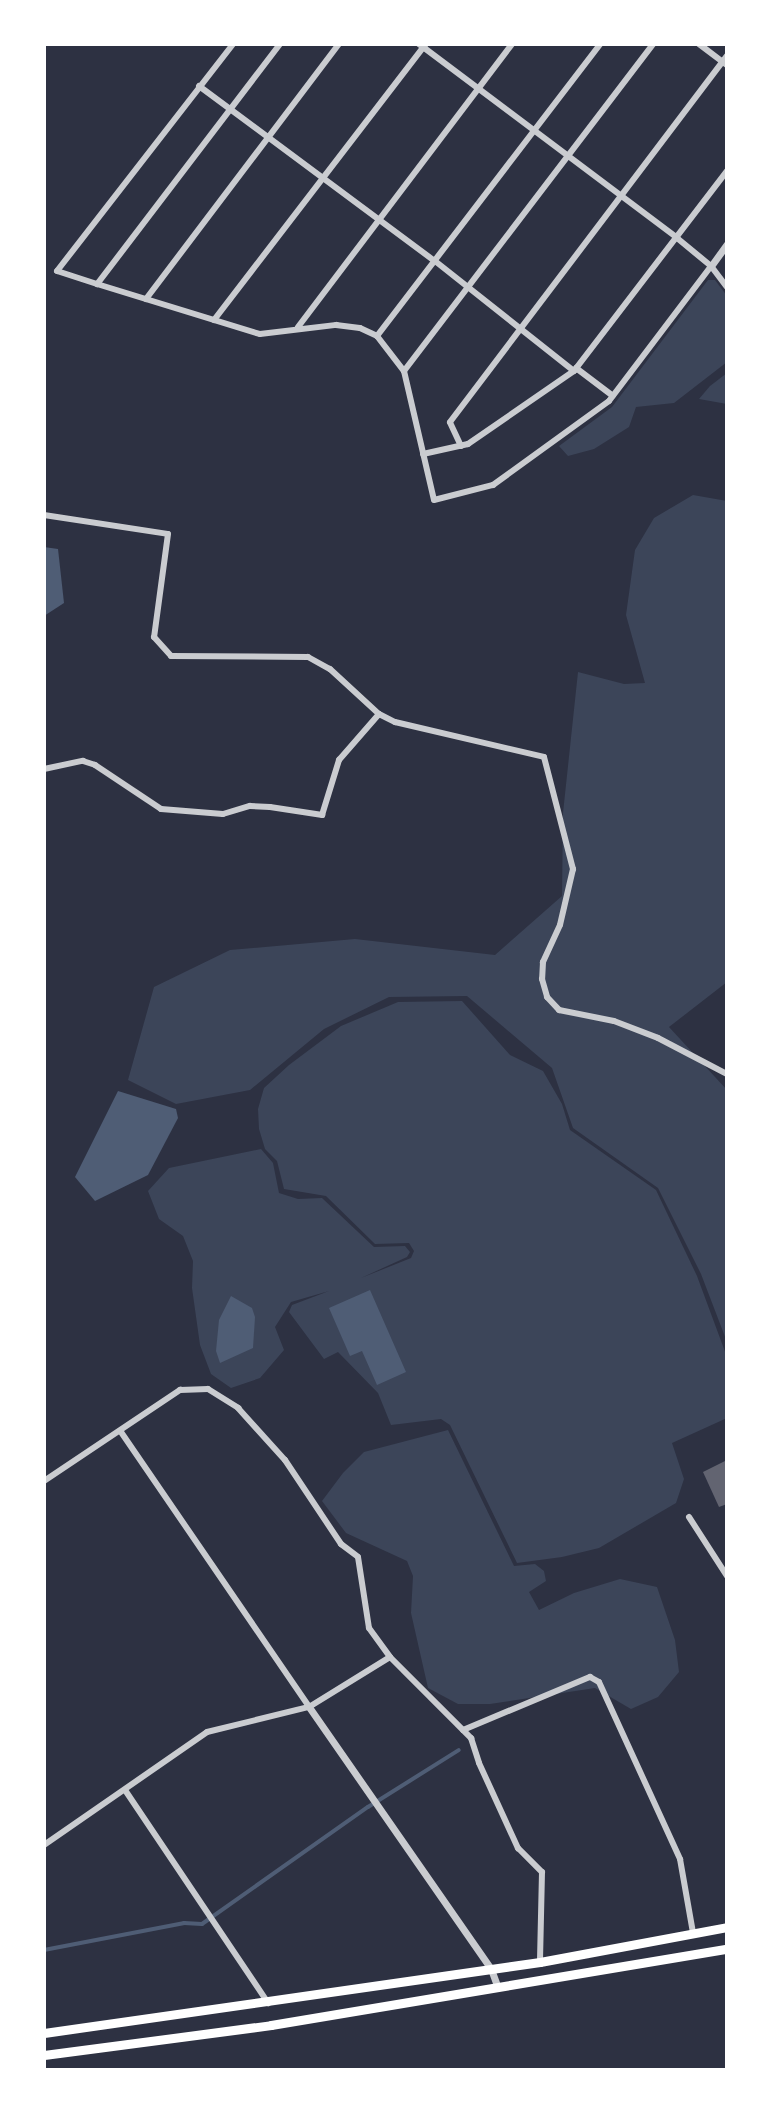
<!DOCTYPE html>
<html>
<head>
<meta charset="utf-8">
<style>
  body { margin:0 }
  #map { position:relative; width:771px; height:2114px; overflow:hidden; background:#2d3142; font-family:Jost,sans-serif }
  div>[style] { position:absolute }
  .green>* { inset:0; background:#3c4559 }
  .water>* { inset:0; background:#4f5d75 }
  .stream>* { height:4px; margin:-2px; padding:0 2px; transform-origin:2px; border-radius:2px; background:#4f5d75 }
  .building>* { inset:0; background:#626471 }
  .minor>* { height:6px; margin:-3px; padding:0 3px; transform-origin:3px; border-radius:3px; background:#caccd0 }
  .tertiary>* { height:7px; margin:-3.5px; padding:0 3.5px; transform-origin:3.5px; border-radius:3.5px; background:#caccd0 }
  .primary>* { height:9px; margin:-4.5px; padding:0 4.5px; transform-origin:4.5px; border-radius:4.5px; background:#fff }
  span { translate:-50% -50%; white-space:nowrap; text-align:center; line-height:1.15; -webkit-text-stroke:6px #fff; paint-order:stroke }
  .frame { position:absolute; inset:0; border:46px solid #fff; pointer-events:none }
</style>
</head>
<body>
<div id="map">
  <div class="green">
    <div style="clip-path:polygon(708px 280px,715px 280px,727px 296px,727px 362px,674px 403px,636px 407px,629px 427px,594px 449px,568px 456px,559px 446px,612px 407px)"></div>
    <div style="clip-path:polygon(727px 373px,727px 404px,699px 399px,710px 386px)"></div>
    <div style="clip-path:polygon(693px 495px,727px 501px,727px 982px,669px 1027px,727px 1090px,727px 1342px,701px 1274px,658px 1188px,573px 1128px,552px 1068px,467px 996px,389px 997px,324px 1029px,250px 1090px,176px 1104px,128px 1080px,154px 987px,230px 950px,355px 939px,495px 955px,562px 896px,563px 813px,578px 672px,624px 684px,645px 683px,626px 615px,635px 550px,654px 518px)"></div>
    <div style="clip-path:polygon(462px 1001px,510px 1055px,543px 1071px,562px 1104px,570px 1130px,656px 1190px,697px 1276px,727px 1357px,727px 1418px,672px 1443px,684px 1479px,676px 1503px,599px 1548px,562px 1557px,517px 1563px,450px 1425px,441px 1419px,391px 1425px,378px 1393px,338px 1352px,324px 1359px,289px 1312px,292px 1305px,329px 1291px,291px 1302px,275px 1327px,284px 1350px,260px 1378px,231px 1388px,211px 1374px,200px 1345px,192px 1288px,193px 1261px,183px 1236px,159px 1219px,148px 1191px,169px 1168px,261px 1149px,273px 1163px,279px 1193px,298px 1199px,322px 1198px,374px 1247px,405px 1246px,410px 1252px,407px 1257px,361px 1278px,411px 1258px,414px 1251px,409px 1243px,375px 1244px,326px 1196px,284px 1189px,277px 1161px,265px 1149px,259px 1129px,258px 1109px,264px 1088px,289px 1065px,341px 1026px,398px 1002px)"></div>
    <div style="clip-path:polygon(448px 1430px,514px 1566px,535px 1564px,544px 1571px,546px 1581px,529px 1592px,539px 1610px,574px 1593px,620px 1579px,657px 1587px,675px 1640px,679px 1672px,658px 1697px,631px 1709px,595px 1688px,490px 1704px,458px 1704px,428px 1688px,411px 1613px,413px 1576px,407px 1561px,346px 1533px,322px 1501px,343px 1473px,364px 1452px)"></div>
  </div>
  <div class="water">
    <div style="clip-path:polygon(44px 547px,58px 549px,64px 603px,44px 616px)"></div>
    <div style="clip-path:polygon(118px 1091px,176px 1109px,178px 1118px,148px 1175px,95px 1201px,75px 1177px)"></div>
    <div style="clip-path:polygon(370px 1290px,406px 1372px,377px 1385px,362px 1351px,350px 1356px,329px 1308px)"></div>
    <div style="clip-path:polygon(231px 1296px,252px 1308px,255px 1317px,253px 1348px,220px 1363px,216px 1351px,219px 1320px)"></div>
  </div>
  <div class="stream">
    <div style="left:44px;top:1950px;width:143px;rotate:-10.9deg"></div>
    <div style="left:184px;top:1923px;width:18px;rotate:3deg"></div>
    <div style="left:202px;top:1924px;width:203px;rotate:-35.2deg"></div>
    <div style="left:368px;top:1807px;width:107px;rotate:-32.1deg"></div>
  </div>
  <div class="building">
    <div style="clip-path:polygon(727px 1460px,727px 1504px,719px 1507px,703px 1472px)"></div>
  </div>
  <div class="minor">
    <div style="left:280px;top:44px;width:302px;rotate:127.3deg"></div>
    <div style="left:97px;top:284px;width:170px;rotate:17.1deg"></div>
    <div style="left:260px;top:334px;width:77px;rotate:-6.8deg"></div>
    <div style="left:336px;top:325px;width:24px;rotate:7deg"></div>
    <div style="left:360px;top:328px;width:19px;rotate:25deg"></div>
    <div style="left:377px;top:336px;width:44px;rotate:52.4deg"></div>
    <div style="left:404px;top:371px;width:132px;rotate:76.9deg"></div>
    <div style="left:434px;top:500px;width:61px;rotate:-14.3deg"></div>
    <div style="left:493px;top:485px;width:143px;rotate:-35.9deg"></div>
    <div style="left:609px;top:401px;width:169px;rotate:-52.9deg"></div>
    <div style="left:419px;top:44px;width:323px;rotate:36.9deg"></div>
    <div style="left:677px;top:238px;width:44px;rotate:39.5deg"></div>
    <div style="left:711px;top:266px;width:26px;rotate:53deg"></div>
    <div style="left:699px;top:44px;width:35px;rotate:37deg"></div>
    <div style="left:199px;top:86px;width:294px;rotate:36.6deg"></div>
    <div style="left:435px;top:261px;width:177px;rotate:38.4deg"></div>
    <div style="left:97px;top:284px;width:42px;rotate:-162deg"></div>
    <div style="left:57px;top:271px;width:287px;rotate:-52.2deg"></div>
    <div style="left:146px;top:299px;width:320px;rotate:-52.9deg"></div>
    <div style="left:214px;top:320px;width:348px;rotate:-52.5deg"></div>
    <div style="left:298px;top:327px;width:355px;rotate:-52.9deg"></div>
    <div style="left:377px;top:336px;width:367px;rotate:-52.6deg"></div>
    <div style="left:576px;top:368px;width:46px;rotate:37.1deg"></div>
    <div style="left:404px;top:371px;width:411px;rotate:-52.7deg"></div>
    <div style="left:461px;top:446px;width:26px;rotate:-115deg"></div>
    <div style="left:450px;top:422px;width:459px;rotate:-52.9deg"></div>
    <div style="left:423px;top:454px;width:46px;rotate:-12.5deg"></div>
    <div style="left:468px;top:444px;width:129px;rotate:-34.6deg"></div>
    <div style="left:574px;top:371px;width:252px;rotate:-52.6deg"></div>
    <div style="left:44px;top:515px;width:125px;rotate:8.7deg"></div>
    <div style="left:168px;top:534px;width:104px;rotate:97.7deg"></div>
    <div style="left:154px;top:637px;width:25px;rotate:48deg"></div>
    <div style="left:171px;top:656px;width:137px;rotate:0.4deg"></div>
    <div style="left:308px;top:657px;width:25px;rotate:29deg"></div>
    <div style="left:330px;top:669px;width:67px;rotate:42.6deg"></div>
    <div style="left:379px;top:714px;width:18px;rotate:27deg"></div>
    <div style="left:395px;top:722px;width:153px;rotate:13.2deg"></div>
    <div style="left:544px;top:757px;width:116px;rotate:75.5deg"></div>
    <div style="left:573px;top:869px;width:57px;rotate:103.1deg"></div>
    <div style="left:560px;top:925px;width:41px;rotate:114.7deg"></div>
    <div style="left:543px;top:962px;width:17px;rotate:93deg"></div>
    <div style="left:542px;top:979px;width:19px;rotate:74deg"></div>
    <div style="left:547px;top:997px;width:18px;rotate:47deg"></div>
    <div style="left:559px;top:1010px;width:56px;rotate:11.3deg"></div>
    <div style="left:614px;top:1021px;width:47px;rotate:21.1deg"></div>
    <div style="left:658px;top:1038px;width:78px;rotate:27.6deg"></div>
    <div style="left:44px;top:769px;width:40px;rotate:-12deg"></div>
    <div style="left:83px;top:761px;width:13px;rotate:18deg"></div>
    <div style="left:95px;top:765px;width:79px;rotate:33.7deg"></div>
    <div style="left:161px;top:809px;width:62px;rotate:4.6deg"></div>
    <div style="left:223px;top:814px;width:28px;rotate:-17deg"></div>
    <div style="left:250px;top:806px;width:20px;rotate:3deg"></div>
    <div style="left:270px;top:807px;width:53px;rotate:8.7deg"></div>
    <div style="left:322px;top:815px;width:58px;rotate:-72.8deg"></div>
    <div style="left:339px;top:760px;width:61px;rotate:-49deg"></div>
    <div style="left:121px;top:1432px;width:333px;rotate:55.6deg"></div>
    <div style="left:44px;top:1481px;width:164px;rotate:-33.8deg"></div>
    <div style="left:180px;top:1390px;width:28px;rotate:-2deg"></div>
    <div style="left:208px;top:1389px;width:36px;rotate:32deg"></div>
    <div style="left:238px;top:1408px;width:70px;rotate:47.9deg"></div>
    <div style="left:285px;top:1460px;width:101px;rotate:56.3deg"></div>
    <div style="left:341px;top:1544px;width:21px;rotate:37deg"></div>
    <div style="left:358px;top:1557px;width:72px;rotate:81.2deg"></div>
    <div style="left:369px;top:1628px;width:36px;rotate:54deg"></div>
    <div style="left:390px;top:1657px;width:115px;rotate:45deg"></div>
    <div style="left:471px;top:1738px;width:26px;rotate:72deg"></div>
    <div style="left:479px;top:1763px;width:94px;rotate:65.4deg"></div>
    <div style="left:518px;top:1848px;width:34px;rotate:45deg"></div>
    <div style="left:542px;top:1872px;width:90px;rotate:91.3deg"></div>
    <div style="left:689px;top:1517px;width:70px;rotate:57.2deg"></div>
    <div style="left:463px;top:1730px;width:138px;rotate:-22.7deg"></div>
    <div style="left:590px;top:1677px;width:10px;rotate:29deg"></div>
    <div style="left:599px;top:1682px;width:195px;rotate:65.4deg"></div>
    <div style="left:680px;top:1859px;width:75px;rotate:80deg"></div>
    <div style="left:125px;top:1790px;width:257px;rotate:56.1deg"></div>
    <div style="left:44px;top:1845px;width:198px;rotate:-34.7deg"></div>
    <div style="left:207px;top:1732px;width:105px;rotate:-13.8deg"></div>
    <div style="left:309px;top:1707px;width:95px;rotate:-31.7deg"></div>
  </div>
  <div class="tertiary">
    <div style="left:711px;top:266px;width:27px;rotate:-54deg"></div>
    <div style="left:309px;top:1707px;width:319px;rotate:55.2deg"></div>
    <div style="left:491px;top:1969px;width:20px;rotate:70deg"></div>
  </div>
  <div class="primary">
    <div style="left:44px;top:2033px;width:501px;rotate:-8.15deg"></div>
    <div style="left:540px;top:1962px;width:190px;rotate:-10.6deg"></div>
    <div style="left:44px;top:2055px;width:229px;rotate:-7.5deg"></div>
    <div style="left:271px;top:2025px;width:462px;rotate:-9.5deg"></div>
  </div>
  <div class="frame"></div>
</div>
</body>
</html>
